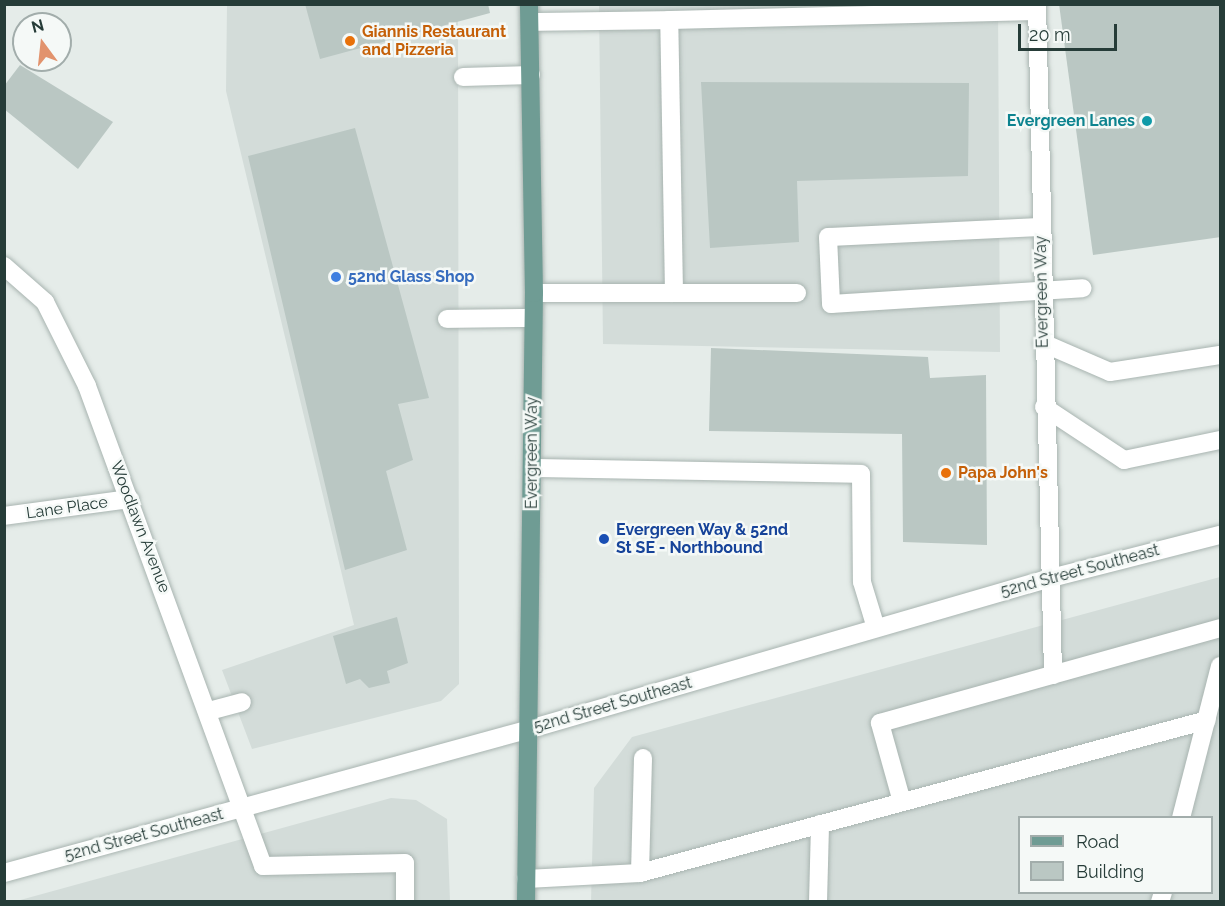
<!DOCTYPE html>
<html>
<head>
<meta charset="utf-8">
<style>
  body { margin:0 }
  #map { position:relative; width:1225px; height:906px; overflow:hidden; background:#e5ece9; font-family:Raleway,sans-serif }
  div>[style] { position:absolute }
  .built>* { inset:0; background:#d3dcd9 }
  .building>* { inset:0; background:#bac7c3 }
  .roads { filter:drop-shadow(0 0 2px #a8b4b0) drop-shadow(0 0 2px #a8b4b0) }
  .minor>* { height:18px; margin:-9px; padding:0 9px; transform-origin:9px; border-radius:9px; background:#fff }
  .major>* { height:18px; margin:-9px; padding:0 9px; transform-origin:9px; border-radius:9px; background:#6f9c94 }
  .dots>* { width:16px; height:16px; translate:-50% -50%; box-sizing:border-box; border:3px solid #f5f9f7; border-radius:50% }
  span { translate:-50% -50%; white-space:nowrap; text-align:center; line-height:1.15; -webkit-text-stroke:5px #f5f9f7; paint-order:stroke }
  .food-label { font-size:16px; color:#c56008; font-weight:700 }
  .left { translate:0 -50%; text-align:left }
  .culture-label { font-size:16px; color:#0d838f; font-weight:700 }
  .right { translate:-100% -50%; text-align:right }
  .shop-label { font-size:16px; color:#366cbe; font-weight:700 }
  .street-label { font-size:16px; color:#263c38 }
  .transit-label { font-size:16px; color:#164399; font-weight:700 }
  .frame { position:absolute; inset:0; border:6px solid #263c38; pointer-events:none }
  .legend { position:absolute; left:1018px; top:816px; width:195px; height:78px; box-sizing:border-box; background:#f5f9f7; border:2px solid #a2adab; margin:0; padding:8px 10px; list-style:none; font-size:18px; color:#263c38 }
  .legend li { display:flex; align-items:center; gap:12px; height:30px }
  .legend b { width:30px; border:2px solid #a2adab }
  .north { position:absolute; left:12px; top:12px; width:60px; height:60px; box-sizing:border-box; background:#f5f9f7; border:2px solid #a2adab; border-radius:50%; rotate:345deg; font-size:16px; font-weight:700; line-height:24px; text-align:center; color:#263c38 }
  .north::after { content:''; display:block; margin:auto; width:21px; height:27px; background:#e2936d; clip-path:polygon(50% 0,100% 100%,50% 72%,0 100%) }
  .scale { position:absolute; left:1018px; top:24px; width:99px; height:27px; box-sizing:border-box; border:3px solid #263c38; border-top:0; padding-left:8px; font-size:18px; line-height:21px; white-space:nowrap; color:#263c38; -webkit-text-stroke:4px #f5f9f7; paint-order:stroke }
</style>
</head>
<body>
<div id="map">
  <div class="built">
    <div style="clip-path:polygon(227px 5px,458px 5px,459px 684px,441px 701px,252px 749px,222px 670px,354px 625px,226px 91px)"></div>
    <div style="clip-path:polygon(599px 5px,998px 5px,1000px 352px,603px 344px)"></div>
    <div style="clip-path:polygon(evenodd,1220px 577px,1220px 901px,591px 902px,594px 788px,632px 737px,1220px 577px,1020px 818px,1212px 818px,1212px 892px,1020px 892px,1020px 818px)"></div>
    <div style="clip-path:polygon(391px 798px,416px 800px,447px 819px,450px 901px,13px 902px)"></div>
  </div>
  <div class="building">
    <div style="clip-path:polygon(305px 4px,488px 4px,490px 13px,320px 59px)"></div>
    <div style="clip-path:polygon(1059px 4px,1221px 4px,1221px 237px,1093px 255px)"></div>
    <div style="clip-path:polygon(20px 65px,113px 122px,78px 169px,4px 109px,4px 86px)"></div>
    <div style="clip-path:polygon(701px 82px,969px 83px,968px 176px,797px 181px,799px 242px,710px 248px)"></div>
    <div style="clip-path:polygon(355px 128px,429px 398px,398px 404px,413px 460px,386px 471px,407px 550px,345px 570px,248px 156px)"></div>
    <div style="clip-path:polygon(711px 348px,928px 357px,930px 378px,986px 375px,987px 545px,903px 542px,902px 434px,709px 431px)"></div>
    <div style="clip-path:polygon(397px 617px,408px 663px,387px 671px,390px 683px,369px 688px,360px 679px,346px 684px,333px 636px)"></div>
  </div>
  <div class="roads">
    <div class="minor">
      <div style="left:1037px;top:4px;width:671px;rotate:88.63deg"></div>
      <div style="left:530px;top:22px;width:139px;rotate:-0.8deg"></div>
      <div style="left:463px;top:77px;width:68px;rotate:-1.7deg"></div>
      <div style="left:1041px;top:227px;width:213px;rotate:177.3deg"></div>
      <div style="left:828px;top:237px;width:67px;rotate:87.4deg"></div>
      <div style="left:831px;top:304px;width:252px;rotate:-3.6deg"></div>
      <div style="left:4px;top:266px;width:55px;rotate:41.3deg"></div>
      <div style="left:45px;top:302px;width:94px;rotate:63.4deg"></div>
      <div style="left:87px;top:386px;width:511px;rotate:69.86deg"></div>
      <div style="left:263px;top:866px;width:142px;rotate:-1.2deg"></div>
      <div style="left:405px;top:863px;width:39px;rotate:90deg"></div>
      <div style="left:534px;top:293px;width:263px"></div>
      <div style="left:674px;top:293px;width:273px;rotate:-91deg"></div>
      <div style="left:669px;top:20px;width:368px;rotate:-1.4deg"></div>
      <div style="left:447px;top:319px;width:86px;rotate:-0.7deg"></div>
      <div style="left:1043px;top:343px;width:73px;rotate:23.4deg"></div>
      <div style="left:1110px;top:372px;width:111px;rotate:-8.8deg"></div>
      <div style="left:1044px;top:407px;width:96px;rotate:33.5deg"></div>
      <div style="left:1124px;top:460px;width:98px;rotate:-11.8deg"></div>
      <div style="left:532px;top:468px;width:329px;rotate:1deg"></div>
      <div style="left:861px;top:474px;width:108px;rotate:89.5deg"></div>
      <div style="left:862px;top:582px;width:48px;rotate:73.1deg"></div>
      <div style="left:4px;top:516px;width:127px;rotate:-7.7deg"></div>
      <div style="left:209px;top:711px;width:34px;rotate:-15deg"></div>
      <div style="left:902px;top:802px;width:82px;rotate:-105.6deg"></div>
      <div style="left:880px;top:723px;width:353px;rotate:-15.6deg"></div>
      <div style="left:1181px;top:818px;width:157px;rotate:-75.6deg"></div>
      <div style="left:4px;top:873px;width:545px;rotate:-15.31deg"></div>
      <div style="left:530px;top:729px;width:538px;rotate:-16.18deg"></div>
      <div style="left:1047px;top:579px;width:179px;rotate:-14.3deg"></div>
      <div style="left:640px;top:873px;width:115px;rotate:-88.5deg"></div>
      <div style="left:526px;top:879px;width:114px;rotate:-3deg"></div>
      <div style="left:640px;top:873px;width:587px;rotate:-15.1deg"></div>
      <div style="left:818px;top:902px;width:78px;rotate:-88.5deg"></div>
      <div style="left:1160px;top:902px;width:10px;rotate:-73deg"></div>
    </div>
    <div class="major">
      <div style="left:526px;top:902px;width:609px;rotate:-89.25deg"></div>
      <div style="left:534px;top:293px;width:289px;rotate:-91deg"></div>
    </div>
  </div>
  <div class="dots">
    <div style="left:350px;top:41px;background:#e8710a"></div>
    <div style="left:1147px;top:121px;background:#0f9aa8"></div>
    <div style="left:336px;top:277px;background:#3f7fe0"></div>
    <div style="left:946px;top:473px;background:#e8710a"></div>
    <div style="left:604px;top:539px;background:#1a4fb4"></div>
  </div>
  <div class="food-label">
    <span class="left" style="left:362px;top:41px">Giannis Restaurant<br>and Pizzeria</span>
    <span class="left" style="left:958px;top:473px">Papa John's</span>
  </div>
  <div class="culture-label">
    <span class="right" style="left:1135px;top:121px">Evergreen Lanes</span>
  </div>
  <div class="shop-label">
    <span class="left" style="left:348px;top:277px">52nd Glass Shop</span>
  </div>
  <div class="street-label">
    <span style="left:1042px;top:292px;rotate:-91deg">Evergreen Way</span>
    <span style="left:532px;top:453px;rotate:-90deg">Evergreen Way</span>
    <span style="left:67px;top:508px;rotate:-8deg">Lane Place</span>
    <span style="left:140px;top:527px;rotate:69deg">Woodlawn Avenue</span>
    <span style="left:1080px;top:571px;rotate:-15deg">52nd Street Southeast</span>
    <span style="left:613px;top:705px;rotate:-16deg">52nd Street Southeast</span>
    <span style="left:144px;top:835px;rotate:-15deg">52nd Street Southeast</span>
  </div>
  <div class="transit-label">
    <span class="left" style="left:616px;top:539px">Evergreen Way &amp; 52nd<br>St SE - Northbound</span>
  </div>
  <div class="frame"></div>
  <ul class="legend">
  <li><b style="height:8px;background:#6f9c94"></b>Road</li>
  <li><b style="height:16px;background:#bac7c3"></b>Building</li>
  </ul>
  <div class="north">N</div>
  <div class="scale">20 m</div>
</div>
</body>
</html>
